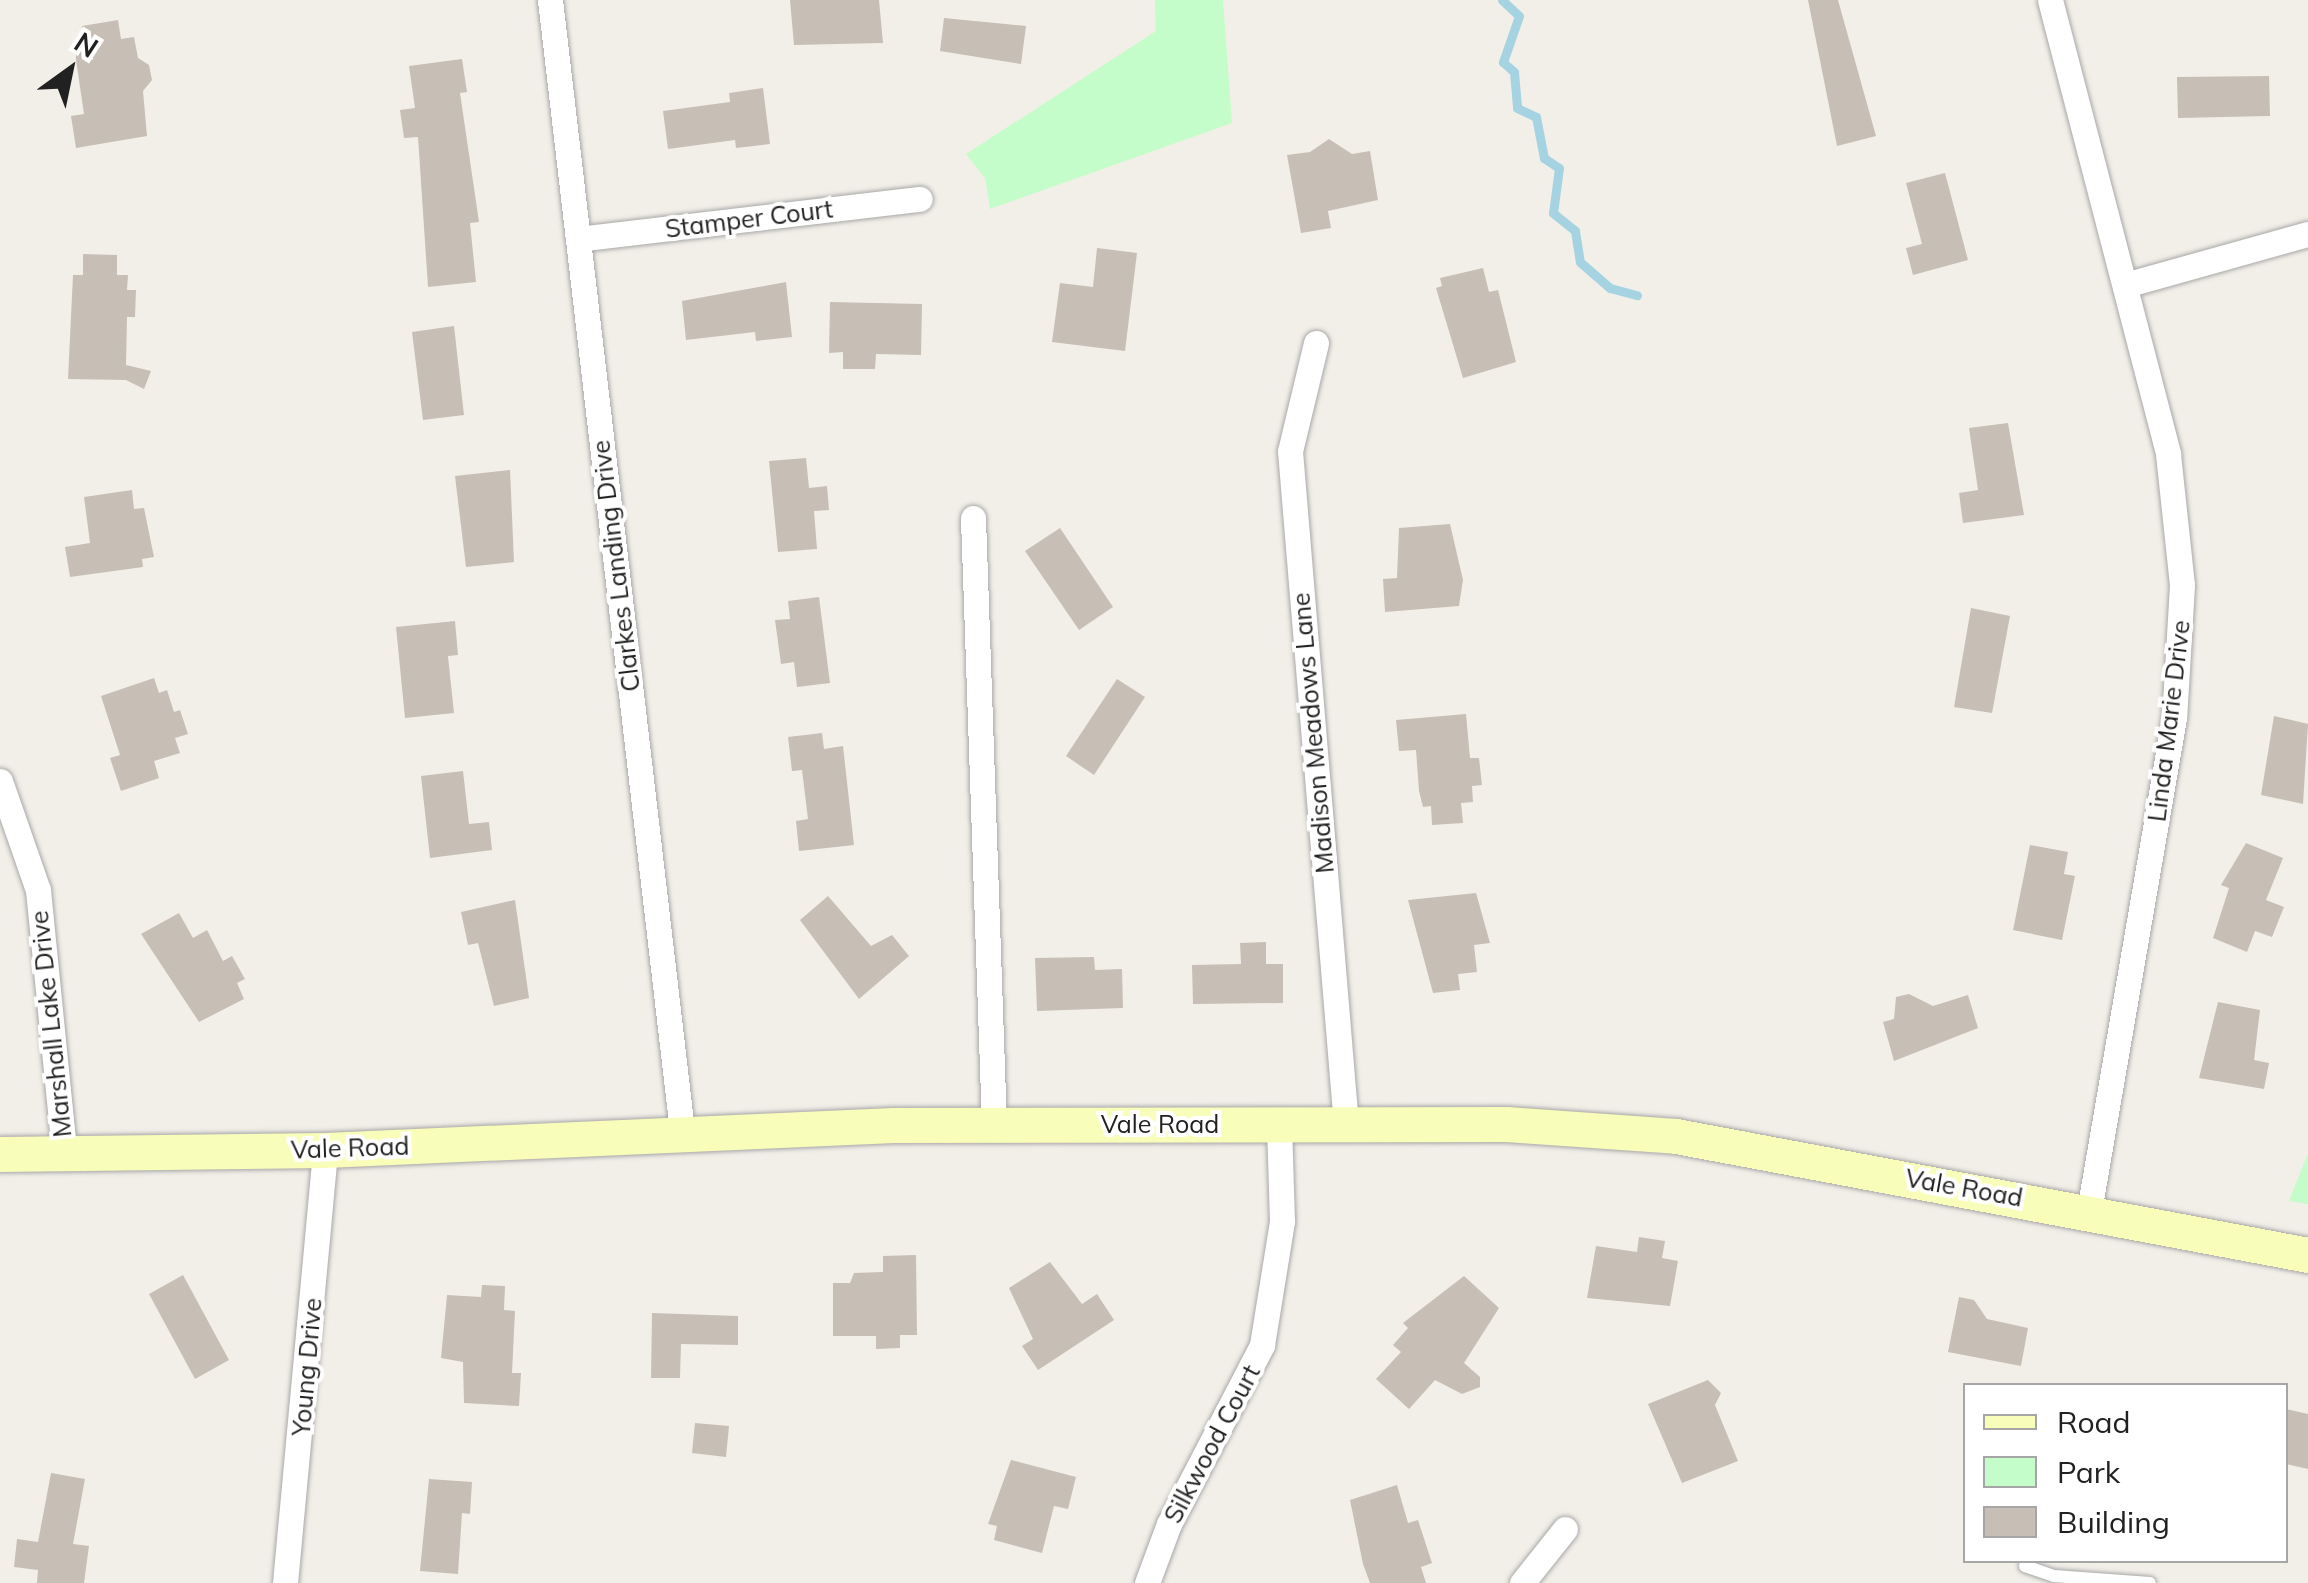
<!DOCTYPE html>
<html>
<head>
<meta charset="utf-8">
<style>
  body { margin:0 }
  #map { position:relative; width:2308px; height:1583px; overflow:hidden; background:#f2efe8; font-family:Mulish,sans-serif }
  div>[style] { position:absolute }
  .park>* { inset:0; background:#c4fdc9 }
  .stream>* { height:9px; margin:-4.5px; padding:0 4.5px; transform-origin:4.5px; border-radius:4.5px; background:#a6d3e2 }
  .building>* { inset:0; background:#c7beb6 }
  .roads { filter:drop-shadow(0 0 2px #a8a8a8) drop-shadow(0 0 2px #a8a8a8) }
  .lane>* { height:12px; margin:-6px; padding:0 6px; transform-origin:6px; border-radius:6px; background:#fff }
  .street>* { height:25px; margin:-12.5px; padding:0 12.5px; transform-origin:12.5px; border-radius:12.5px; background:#fff }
  .secondary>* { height:35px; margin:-17.5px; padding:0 17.5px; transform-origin:17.5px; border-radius:17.5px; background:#f9fdba }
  span { translate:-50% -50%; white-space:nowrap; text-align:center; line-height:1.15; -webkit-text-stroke:8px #fff; paint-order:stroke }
  .street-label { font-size:25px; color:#212121 }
  .legend { position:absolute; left:1963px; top:1383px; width:325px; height:180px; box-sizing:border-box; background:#fff; border:2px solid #a6a6a6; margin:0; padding:12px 18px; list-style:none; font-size:30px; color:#212121 }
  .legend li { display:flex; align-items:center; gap:20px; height:50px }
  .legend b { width:50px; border:2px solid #a6a6a6 }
  .north { position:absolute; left:20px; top:20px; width:100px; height:100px; -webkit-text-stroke:8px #fff; paint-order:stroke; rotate:33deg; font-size:28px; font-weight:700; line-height:40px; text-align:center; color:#212121 }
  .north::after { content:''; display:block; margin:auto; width:35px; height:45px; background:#212121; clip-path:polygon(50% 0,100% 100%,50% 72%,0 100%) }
</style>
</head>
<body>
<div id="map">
  <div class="park">
    <div style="clip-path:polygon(1155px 0,1223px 0,1232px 123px,990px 209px,985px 178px,966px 154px,1156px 31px)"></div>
    <div style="clip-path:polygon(2308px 1153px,2308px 1204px,2289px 1201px)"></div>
  </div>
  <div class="stream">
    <div style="left:1502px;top:0;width:23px;rotate:43deg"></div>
    <div style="left:1519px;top:16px;width:49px;rotate:109.2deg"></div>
    <div style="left:1503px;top:62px;width:15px;rotate:42deg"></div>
    <div style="left:1514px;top:72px;width:36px;rotate:85deg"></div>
    <div style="left:1517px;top:108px;width:21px;rotate:25deg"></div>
    <div style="left:1536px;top:117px;width:42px;rotate:79deg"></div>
    <div style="left:1544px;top:158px;width:18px;rotate:34deg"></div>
    <div style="left:1559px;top:168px;width:45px;rotate:97.6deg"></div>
    <div style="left:1553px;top:213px;width:28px;rotate:39deg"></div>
    <div style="left:1575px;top:231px;width:31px;rotate:81deg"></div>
    <div style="left:1580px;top:262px;width:40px;rotate:41deg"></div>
    <div style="left:1610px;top:288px;width:28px;rotate:15deg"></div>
  </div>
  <div class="building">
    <div style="clip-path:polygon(790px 0,879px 0,883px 43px,794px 45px)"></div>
    <div style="clip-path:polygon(1808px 0,1838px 0,1876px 136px,1837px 146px)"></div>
    <div style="clip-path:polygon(944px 18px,1026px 26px,1021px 64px,940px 51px)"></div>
    <div style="clip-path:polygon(118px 20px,121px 39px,134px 37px,138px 58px,149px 65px,152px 80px,143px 91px,147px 136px,76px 148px,71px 116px,84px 114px,76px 60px,76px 46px,85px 44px,82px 26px)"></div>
    <div style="clip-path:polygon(462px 59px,467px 92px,460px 93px,479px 222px,470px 223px,476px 282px,428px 287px,418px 137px,404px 138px,400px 110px,415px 108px,409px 66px)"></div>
    <div style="clip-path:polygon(2269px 76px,2270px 116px,2178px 118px,2177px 77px)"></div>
    <div style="clip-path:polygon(763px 88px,770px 144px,736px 148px,735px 140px,668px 149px,663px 111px,730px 102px,729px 93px)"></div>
    <div style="clip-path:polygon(1329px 139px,1352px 154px,1370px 151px,1378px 200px,1328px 211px,1331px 228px,1301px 233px,1287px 155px,1310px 152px)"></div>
    <div style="clip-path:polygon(1945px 173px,1968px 260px,1913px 275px,1906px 248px,1922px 244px,1906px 183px)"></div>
    <div style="clip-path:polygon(1097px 248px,1137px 253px,1125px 351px,1052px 342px,1060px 283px,1093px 287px)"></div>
    <div style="clip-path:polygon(83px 254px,117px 255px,117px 275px,128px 275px,127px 290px,136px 290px,135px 317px,127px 317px,126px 365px,151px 371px,144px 389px,126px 380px,68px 379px,73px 275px,83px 275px)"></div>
    <div style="clip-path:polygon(1483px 268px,1489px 292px,1498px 290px,1516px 362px,1463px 378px,1436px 288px,1442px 286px,1440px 278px)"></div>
    <div style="clip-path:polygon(786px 282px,792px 337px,756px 341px,755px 332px,686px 340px,682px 301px)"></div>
    <div style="clip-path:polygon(830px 302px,922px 304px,921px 355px,876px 354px,875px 369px,843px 369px,843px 352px,829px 353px)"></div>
    <div style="clip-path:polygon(454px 326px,464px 415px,423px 420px,412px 332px)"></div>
    <div style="clip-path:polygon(2008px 423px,2024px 515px,1963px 523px,1959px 493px,1978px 490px,1969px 428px)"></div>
    <div style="clip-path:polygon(806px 458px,809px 488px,827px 486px,829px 510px,814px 511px,817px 549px,778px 552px,769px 461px)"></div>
    <div style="clip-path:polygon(510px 470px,514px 562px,466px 567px,455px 476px)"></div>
    <div style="clip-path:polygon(132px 490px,134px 509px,144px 508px,154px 557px,142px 559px,143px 567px,70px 577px,65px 547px,90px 543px,84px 497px)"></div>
    <div style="clip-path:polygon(1450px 524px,1463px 580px,1459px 606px,1385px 612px,1383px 579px,1397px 578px,1399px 528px)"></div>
    <div style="clip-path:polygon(1060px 528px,1113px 607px,1079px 630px,1025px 551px)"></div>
    <div style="clip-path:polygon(819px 597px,830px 683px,797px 687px,794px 662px,781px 664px,775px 620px,790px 619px,788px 601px)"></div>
    <div style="clip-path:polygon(1971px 608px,2010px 616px,1992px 713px,1954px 707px)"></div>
    <div style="clip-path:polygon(455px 621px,458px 655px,448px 656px,454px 713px,405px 718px,396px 627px)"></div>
    <div style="clip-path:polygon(154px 678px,159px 693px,167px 690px,174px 712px,180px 710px,188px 734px,175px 738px,180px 753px,154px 761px,159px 778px,121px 791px,110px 758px,120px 755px,101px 696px)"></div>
    <div style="clip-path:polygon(1117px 679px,1145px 697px,1094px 775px,1066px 756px)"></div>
    <div style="clip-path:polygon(1466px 714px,1470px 758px,1479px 758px,1482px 785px,1472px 786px,1473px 802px,1461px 803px,1463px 823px,1432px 825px,1431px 806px,1423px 807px,1419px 791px,1416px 750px,1399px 751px,1396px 720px)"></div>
    <div style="clip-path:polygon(2274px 716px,2308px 724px,2303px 804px,2261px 795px)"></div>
    <div style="clip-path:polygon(822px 733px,824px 749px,843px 746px,854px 845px,799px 851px,796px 821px,808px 819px,802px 770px,792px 771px,788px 737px)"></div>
    <div style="clip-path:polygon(463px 771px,469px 824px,489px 822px,492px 850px,430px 858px,421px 776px)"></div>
    <div style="clip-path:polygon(2246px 843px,2283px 858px,2266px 900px,2284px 907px,2272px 937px,2255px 931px,2247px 952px,2213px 938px,2229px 888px,2221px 885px)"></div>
    <div style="clip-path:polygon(2030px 845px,2068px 852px,2064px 874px,2075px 876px,2062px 940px,2013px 930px)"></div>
    <div style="clip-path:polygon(1476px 893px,1490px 943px,1474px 945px,1477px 972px,1458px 974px,1460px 990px,1433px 993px,1408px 900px)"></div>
    <div style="clip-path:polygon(828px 896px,871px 946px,892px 935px,909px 956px,859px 999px,800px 920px)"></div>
    <div style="clip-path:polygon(515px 900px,529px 998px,494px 1006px,478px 943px,468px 945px,461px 912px)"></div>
    <div style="clip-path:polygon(179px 913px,193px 938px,207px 930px,223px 961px,232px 956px,245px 979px,237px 983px,244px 999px,199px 1022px,141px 934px)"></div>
    <div style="clip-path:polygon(1266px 942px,1266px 964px,1283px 964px,1283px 1003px,1193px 1004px,1192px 965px,1241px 964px,1240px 943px)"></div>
    <div style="clip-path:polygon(1094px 957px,1095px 970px,1122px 969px,1123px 1008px,1037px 1011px,1035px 958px)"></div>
    <div style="clip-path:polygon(1909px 994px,1933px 1006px,1968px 995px,1978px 1028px,1894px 1061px,1883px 1022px,1894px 1019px,1896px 997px)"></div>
    <div style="clip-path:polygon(2218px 1002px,2260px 1010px,2254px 1060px,2269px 1063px,2264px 1089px,2199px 1078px)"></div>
    <div style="clip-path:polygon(1639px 1237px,1665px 1241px,1662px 1258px,1678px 1261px,1670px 1306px,1587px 1298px,1596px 1246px,1637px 1252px)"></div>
    <div style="clip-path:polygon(916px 1255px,917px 1335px,900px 1335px,900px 1348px,876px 1349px,876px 1336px,833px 1336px,833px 1283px,850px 1283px,854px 1273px,883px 1272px,883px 1256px)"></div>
    <div style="clip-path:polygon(1050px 1262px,1082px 1304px,1097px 1294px,1114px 1320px,1038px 1370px,1022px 1346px,1033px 1339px,1009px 1288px)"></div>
    <div style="clip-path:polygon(183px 1275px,229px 1360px,195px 1379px,149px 1294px)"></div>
    <div style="clip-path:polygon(1464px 1276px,1499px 1308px,1464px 1363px,1480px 1377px,1480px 1387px,1462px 1394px,1435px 1380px,1409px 1409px,1376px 1379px,1401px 1352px,1393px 1345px,1408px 1328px,1403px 1323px)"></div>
    <div style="clip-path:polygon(482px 1285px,505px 1286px,504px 1310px,515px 1311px,512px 1373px,521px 1373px,519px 1406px,464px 1403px,463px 1362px,441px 1358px,447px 1295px,481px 1297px)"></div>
    <div style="clip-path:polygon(1959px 1297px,1974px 1300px,1987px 1319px,2028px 1328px,2021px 1366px,1948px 1352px)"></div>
    <div style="clip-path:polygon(652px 1313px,738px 1316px,738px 1345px,681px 1344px,680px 1378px,651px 1378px)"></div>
    <div style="clip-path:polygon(1708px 1380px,1721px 1393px,1715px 1405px,1738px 1461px,1682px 1483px,1648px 1404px)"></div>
    <div style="clip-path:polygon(2286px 1409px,2308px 1414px,2308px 1469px,2286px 1464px)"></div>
    <div style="clip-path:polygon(695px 1423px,729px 1426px,726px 1457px,692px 1453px)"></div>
    <div style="clip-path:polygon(1011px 1460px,1076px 1477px,1068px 1509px,1054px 1506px,1042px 1553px,994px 1540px,997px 1526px,988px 1524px)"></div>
    <div style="clip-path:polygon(51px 1473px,85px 1479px,73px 1544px,89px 1546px,84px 1583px,37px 1583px,38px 1570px,14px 1567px,17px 1539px,38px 1542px)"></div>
    <div style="clip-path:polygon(429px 1479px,472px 1482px,470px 1514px,462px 1513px,458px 1574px,420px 1571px)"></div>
    <div style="clip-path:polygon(1397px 1485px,1408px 1523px,1418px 1520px,1432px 1563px,1421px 1567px,1426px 1583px,1370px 1583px,1363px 1564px,1350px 1500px)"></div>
  </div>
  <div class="roads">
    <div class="lane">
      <div style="left:2025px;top:1566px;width:31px;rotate:19deg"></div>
      <div style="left:2054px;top:1576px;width:96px;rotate:4.2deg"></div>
    </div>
    <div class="street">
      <div style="left:550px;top:0;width:1139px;rotate:83.34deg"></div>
      <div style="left:2050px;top:0;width:469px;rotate:75.4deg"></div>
      <div style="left:2168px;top:454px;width:132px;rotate:83.9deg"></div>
      <div style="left:2182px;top:585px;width:133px;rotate:93.4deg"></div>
      <div style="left:2174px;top:718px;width:500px;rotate:99.78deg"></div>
      <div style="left:578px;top:239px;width:344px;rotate:-6.7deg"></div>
      <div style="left:2125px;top:285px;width:190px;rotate:-15.6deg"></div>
      <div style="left:1316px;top:343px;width:111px;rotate:103.5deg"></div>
      <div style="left:1290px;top:451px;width:676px;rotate:85.25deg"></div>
      <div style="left:973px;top:518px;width:606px;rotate:88.02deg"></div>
      <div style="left:0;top:781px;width:115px;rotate:70.8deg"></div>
      <div style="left:38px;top:890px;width:263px;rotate:84.3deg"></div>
      <div style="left:285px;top:1583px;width:435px;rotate:-84.7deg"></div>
      <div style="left:1147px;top:1583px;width:63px;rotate:-69.6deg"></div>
      <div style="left:1169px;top:1524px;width:202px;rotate:-62.5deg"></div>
      <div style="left:1262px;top:1345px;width:126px;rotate:-80.8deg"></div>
      <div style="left:1282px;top:1221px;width:96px;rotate:-91.8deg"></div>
      <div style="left:1522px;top:1583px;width:69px;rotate:-51.5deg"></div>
    </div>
    <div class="secondary">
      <div style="left:0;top:1154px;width:325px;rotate:-0.7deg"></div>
      <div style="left:325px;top:1150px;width:569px;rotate:-2.52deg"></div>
      <div style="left:893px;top:1125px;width:613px;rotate:-0.09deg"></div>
      <div style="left:1506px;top:1124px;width:170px;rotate:4deg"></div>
      <div style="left:1676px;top:1136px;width:643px;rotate:10.66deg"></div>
    </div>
  </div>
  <div class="street-label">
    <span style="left:749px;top:219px;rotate:-7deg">Stamper Court</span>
    <span style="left:616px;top:566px;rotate:-97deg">Clarkes Landing Drive</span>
    <span style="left:2169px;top:721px;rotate:-83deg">Linda Marie Drive</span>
    <span style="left:1313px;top:733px;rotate:-95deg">Madison Meadows Lane</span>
    <span style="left:51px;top:1024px;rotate:-96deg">Marshall Lake Drive</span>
    <span style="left:1160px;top:1124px">Vale Road</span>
    <span style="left:350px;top:1148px;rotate:-2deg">Vale Road</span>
    <span style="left:1964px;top:1188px;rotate:10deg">Vale Road</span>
    <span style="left:307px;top:1367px;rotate:-85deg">Young Drive</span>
    <span style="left:1212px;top:1444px;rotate:-62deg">Silkwood Court</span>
  </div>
  <ul class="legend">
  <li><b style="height:12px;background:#f9fdba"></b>Road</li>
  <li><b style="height:28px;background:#c4fdc9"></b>Park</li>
  <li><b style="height:28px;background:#c7beb6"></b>Building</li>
  </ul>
  <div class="north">N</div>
</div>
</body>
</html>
